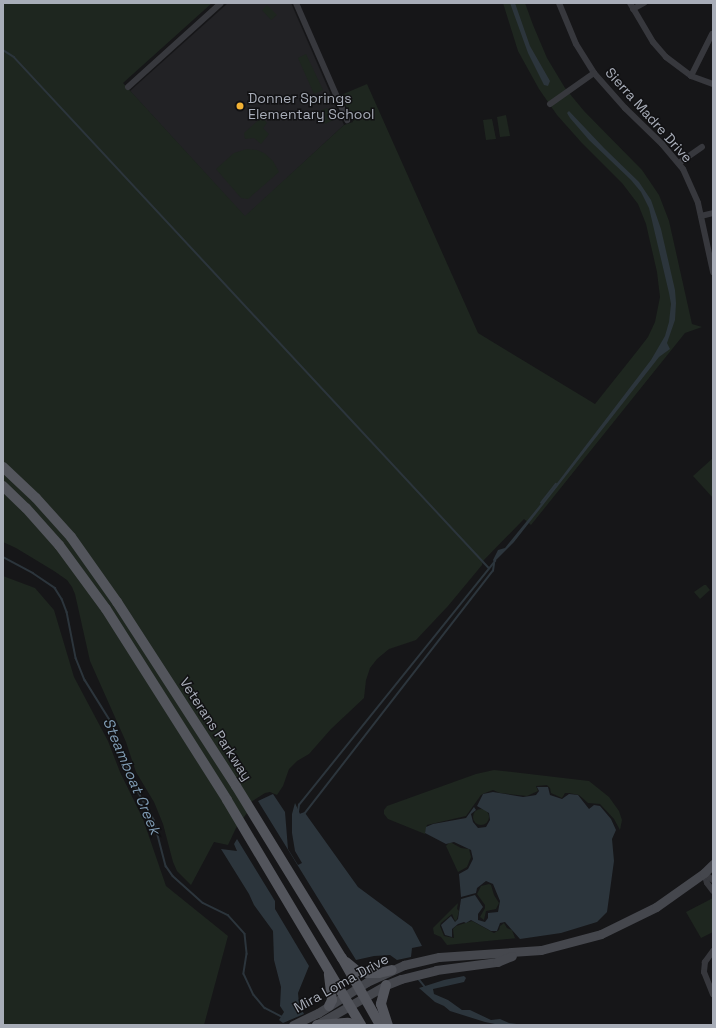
<!DOCTYPE html>
<html>
<head>
<meta charset="utf-8">
<style>
  body { margin:0 }
  #map { position:relative; width:716px; height:1028px; overflow:hidden; background:#161618; font-family:"Space Grotesk",sans-serif }
  div>[style] { position:absolute }
  .built>* { inset:0; background:#222225 }
  .green>* { inset:0; background:#1e261f }
  .round { border-radius:50% }
  .water>* { inset:0; background:#2c353c }
  .stream>* { height:1.5px; margin:-0.75px; padding:0 0.75px; transform-origin:0.75px; border-radius:0.75px; background:#2c353c }
  .street>* { height:6px; margin:-3px; padding:0 3px; transform-origin:3px; border-radius:3px; background:#37383d }
  .secondary>* { height:9px; margin:-4.5px; padding:0 4.5px; transform-origin:4.5px; border-radius:4.5px; background:#45474d }
  .primary>* { height:10px; margin:-5px; padding:0 5px; transform-origin:5px; border-radius:5px; background:#53555c }
  .dots>* { width:11px; height:11px; translate:-50% -50%; box-sizing:border-box; border:2px solid #111113; border-radius:50% }
  span { translate:-50% -50%; white-space:nowrap; text-align:center; line-height:1.15; -webkit-text-stroke:3px #111113; paint-order:stroke }
  .poi-label { font-size:14px; color:#a8adb8 }
  .left { translate:0 -50%; text-align:left }
  .street-label { font-size:14px; color:#a8adb8 }
  .water-label { font-size:15px; color:#7f9bb3; font-style:italic }
  .frame { position:absolute; inset:0; border:4px solid #a8adb8; pointer-events:none }
</style>
</head>
<body>
<div id="map">
  <div class="built">
    <div style="clip-path:polygon(228px 3px,291px 3px,344px 125px,245px 217px,130px 91px)"></div>
  </div>
  <div class="green">
    <div style="clip-path:polygon(3px 3px,212px 3px,123px 83px,245px 216px,344px 125px,353px 122px,341px 95px,367px 84px,478px 333px,595px 404px,638px 350px,648px 337px,655px 322px,660px 297px,657px 272px,646px 224px,638px 204px,622px 183px,581px 142px,557px 115px,539px 89px,518px 51px,503px 3px,525px 3px,533px 25px,547px 58px,565px 88px,584px 111px,642px 170px,659px 195px,669px 221px,692px 324px,702px 327px,685px 333px,531px 525px,524px 519px,483px 561px,482px 565px,448px 606px,416px 640px,389px 649px,377px 659px,370px 668px,366px 680px,364px 698px,331px 729px,309px 754px,297px 761px,289px 769px,283px 786px,277px 795px,270px 792px,265px 793px,251px 802px,247px 813px,236px 828px,228px 845px,214px 842px,191px 885px,177px 871px,173px 862px,163px 824px,154px 802px,136px 772px,126px 742px,90px 661px,75px 594px,72px 587px,67px 580px,54px 571px,16px 548px,3px 542px)"></div>
    <div style="clip-path:polygon(267px 5px,277px 15px,271px 20px,262px 10px)"></div>
    <div style="clip-path:polygon(306px 54px,323px 90px,314px 94px,298px 58px)"></div>
    <div style="clip-path:polygon(327px 108px,333px 120px,325px 124px,320px 114px,322px 110px)"></div>
    <div style="clip-path:polygon(506px 115px,510px 136px,500px 137px,497px 117px)"></div>
    <div style="clip-path:polygon(262px 117px,267px 123px,263px 128px,269px 134px,261px 144px,254px 138px,245px 139px,244px 133px)"></div>
    <div style="clip-path:polygon(492px 119px,496px 139px,486px 140px,483px 120px)"></div>
    <div style="clip-path:polygon(247px 149px,257px 150px,264px 153px,273px 161px,279px 172px,248px 199px,241px 198px,216px 169px,234px 153px)"></div>
    <div style="clip-path:polygon(713px 458px,713px 498px,693px 476px)"></div>
    <div style="clip-path:polygon(3px 576px,35px 588px,54px 610px,74px 677px,108px 741px,120px 772px,143px 819px,166px 886px,228px 936px,204px 1025px,3px 1025px)"></div>
    <div style="clip-path:polygon(704px 585px,706px 585px,710px 590px,700px 599px,694px 592px)"></div>
    <div style="clip-path:polygon(494px 770px,589px 781px,609px 797px,619px 811px,622px 820px,620px 830px,614px 819px,600px 804px,588px 803px,579px 795px,569px 793px,565px 793px,562px 798px,551px 793px,550px 788px,547px 785px,536px 786px,538px 791px,527px 796px,500px 793px,493px 790px,485px 793px,481px 795px,466px 816px,427px 825px,425px 834px,388px 819px,384px 814px,384px 810px,387px 806px,476px 774px)"></div>
    <div class="round" style="left:473px;top:809px;width:16px;height:16px"></div>
    <div style="clip-path:polygon(450px 842px,461px 848px,469px 849px,471px 857px,467px 867px,458px 872px,446px 846px)"></div>
    <div style="clip-path:polygon(489px 884px,491px 885px,494px 895px,499px 903px,496px 909px,486px 911px,484px 920px,480px 917px,485px 908px,485px 905px,477px 894px,481px 886px)"></div>
    <div style="clip-path:polygon(713px 898px,713px 932px,701px 938px,686px 912px)"></div>
    <div style="clip-path:polygon(458px 903px,457px 909px,459px 911px,457px 919px,455px 921px,452px 914px,441px 923px,440px 926px,444px 936px,454px 938px,453px 929px,456px 926px,472px 921px,494px 933px,499px 930px,500px 926px,504px 923px,507px 928px,512px 930px,515px 938px,518px 938px,447px 945px,441px 937px,434px 934px,433px 928px)"></div>
  </div>
  <div class="water">
    <div style="clip-path:polygon(510px 3px,515px 3px,530px 46px,550px 81px,548px 86px,544px 85px,528px 53px)"></div>
    <div style="clip-path:polygon(569px 111px,604px 148px,639px 182px,651px 200px,661px 229px,675px 290px,676px 303px,675px 320px,667px 343px,670px 349px,659px 357px,514px 542px,494px 562px,493px 560px,498px 550px,505px 548px,548px 495px,651px 360px,665px 336px,669px 322px,671px 304px,669px 293px,649px 208px,641px 192px,631px 180px,589px 140px,570px 118px,567px 113px)"></div>
    <div style="clip-path:polygon(537px 787px,548px 787px,550px 795px,562px 799px,569px 794px,578px 795px,589px 809px,594px 805px,600px 806px,611px 819px,616px 830px,612px 839px,614px 861px,607px 912px,597px 922px,561px 933px,520px 939px,505px 922px,500px 923px,497px 931px,491px 931px,471px 920px,466px 923px,464px 922px,458px 924px,452px 929px,452px 937px,445px 935px,441px 925px,451px 916px,455px 922px,458px 919px,461px 899px,475px 895px,483px 907px,478px 914px,478px 920px,485px 922px,488px 918px,488px 913px,498px 912px,500px 901px,493px 884px,486px 881px,477px 888px,476px 893px,461px 897px,459px 874px,468px 869px,473px 859px,471px 850px,454px 842px,446px 844px,425px 833px,426px 827px,433px 824px,466px 818px,474px 807px,476px 810px,471px 814px,473px 822px,478px 828px,486px 827px,490px 820px,489px 813px,477px 806px,483px 794px,493px 792px,523px 797px,530px 796px,536px 795px,539px 791px)"></div>
    <div style="clip-path:polygon(273px 794px,285px 812px,288px 849px,298px 865px,302px 863px,295px 851px,292px 833px,292px 814px,295px 803px,300px 814px,305px 813px,358px 887px,412px 927px,422px 946px,412px 948px,411px 957px,397px 960px,390px 955px,374px 956px,356px 960px,258px 801px)"></div>
    <div style="clip-path:polygon(237px 839px,275px 901px,275px 909px,309px 966px,298px 993px,299px 1004px,304px 1014px,283px 1023px,279px 1020px,284px 1012px,280px 1006px,281px 987px,274px 960px,273px 931px,254px 905px,249px 894px,221px 849px,237px 851px,234px 844px)"></div>
    <div style="clip-path:polygon(464px 976px,466px 978px,464px 982px,433px 989px,434px 994px,448px 1000px,462px 1010px,470px 1010px,491px 1020px,500px 1019px,509px 1023px,524px 1025px,500px 1025px,485px 1022px,450px 1011px,444px 1006px,435px 1002px,419px 988px,444px 980px)"></div>
  </div>
  <div class="stream">
    <div style="left:3px;top:50px;width:13px;rotate:32deg"></div>
    <div style="left:14px;top:57px;width:698px;rotate:47.09deg"></div>
    <div style="left:541px;top:503px;width:24px;rotate:-52deg"></div>
    <div style="left:3px;top:557px;width:34px;rotate:28deg"></div>
    <div style="left:33px;top:573px;width:27px;rotate:34deg"></div>
    <div style="left:55px;top:588px;width:13px;rotate:58deg"></div>
    <div style="left:62px;top:599px;width:14px;rotate:69deg"></div>
    <div style="left:67px;top:612px;width:47px;rotate:78.9deg"></div>
    <div style="left:76px;top:658px;width:24px;rotate:68deg"></div>
    <div style="left:85px;top:680px;width:53px;rotate:58.1deg"></div>
    <div style="left:113px;top:725px;width:57px;rotate:71.6deg"></div>
    <div style="left:131px;top:779px;width:47px;rotate:60.7deg"></div>
    <div style="left:154px;top:820px;width:48px;rotate:75.4deg"></div>
    <div style="left:166px;top:866px;width:12px;rotate:55deg"></div>
    <div style="left:173px;top:876px;width:40px;rotate:42deg"></div>
    <div style="left:203px;top:903px;width:28px;rotate:26deg"></div>
    <div style="left:228px;top:915px;width:25px;rotate:48deg"></div>
    <div style="left:245px;top:934px;width:20px;rotate:84deg"></div>
    <div style="left:247px;top:954px;width:20px;rotate:99deg"></div>
    <div style="left:244px;top:974px;width:23px;rotate:65deg"></div>
    <div style="left:254px;top:995px;width:17px;rotate:50deg"></div>
    <div style="left:265px;top:1008px;width:20px;rotate:27deg"></div>
    <div style="left:298px;top:812px;width:7px;rotate:-82deg"></div>
    <div style="left:299px;top:805px;width:313px;rotate:-51.2deg"></div>
    <div style="left:300px;top:815px;width:5px;rotate:-22deg"></div>
    <div style="left:305px;top:813px;width:306px;rotate:-52.2deg"></div>
    <div style="left:493px;top:571px;width:7px;rotate:-82deg"></div>
    <div style="left:418px;top:978px;width:13px;rotate:51deg"></div>
  </div>
  <div class="street">
    <div style="left:296px;top:3px;width:128px;rotate:66.4deg"></div>
    <div style="left:559px;top:3px;width:44px;rotate:67.5deg"></div>
    <div style="left:576px;top:44px;width:34px;rotate:58deg"></div>
    <div style="left:594px;top:73px;width:47px;rotate:48.5deg"></div>
    <div style="left:625px;top:108px;width:52px;rotate:44.2deg"></div>
    <div style="left:662px;top:144px;width:33px;rotate:50deg"></div>
    <div style="left:683px;top:169px;width:37px;rotate:66deg"></div>
    <div style="left:698px;top:203px;width:71px;rotate:77.7deg"></div>
    <div style="left:630px;top:3px;width:45px;rotate:59.5deg"></div>
    <div style="left:653px;top:42px;width:20px;rotate:49deg"></div>
    <div style="left:666px;top:57px;width:31px;rotate:37deg"></div>
    <div style="left:691px;top:76px;width:23px;rotate:20deg"></div>
    <div style="left:633px;top:9px;width:13px;rotate:-29deg"></div>
    <div style="left:691px;top:76px;width:47px;rotate:-63.4deg"></div>
    <div style="left:128px;top:87px;width:125px;rotate:-42.1deg"></div>
    <div style="left:550px;top:104px;width:54px;rotate:-35.2deg"></div>
    <div style="left:679px;top:163px;width:28px;rotate:-35deg"></div>
    <div style="left:701px;top:216px;width:12px;rotate:-14deg"></div>
    <div style="left:704px;top:873px;width:10px;rotate:73deg"></div>
    <div style="left:707px;top:883px;width:10px;rotate:53deg"></div>
    <div style="left:704px;top:873px;width:11px;rotate:38deg"></div>
    <div style="left:713px;top:951px;width:14px;rotate:126deg"></div>
    <div style="left:705px;top:962px;width:10px;rotate:96deg"></div>
    <div style="left:704px;top:972px;width:24px;rotate:68deg"></div>
  </div>
  <div class="secondary">
    <div style="left:293px;top:1025px;width:28px;rotate:-26deg"></div>
    <div style="left:318px;top:1013px;width:58px;rotate:-32.3deg"></div>
    <div style="left:367px;top:982px;width:41px;rotate:-24.7deg"></div>
    <div style="left:404px;top:965px;width:36px;rotate:-13deg"></div>
    <div style="left:439px;top:957px;width:102px;rotate:-3.9deg"></div>
    <div style="left:541px;top:950px;width:62px;rotate:-14.9deg"></div>
    <div style="left:601px;top:934px;width:61px;rotate:-26.1deg"></div>
    <div style="left:656px;top:907px;width:59px;rotate:-35.3deg"></div>
    <div style="left:704px;top:873px;width:13px;rotate:-45deg"></div>
    <div style="left:316px;top:1025px;width:81px;rotate:-29.7deg"></div>
    <div style="left:386px;top:985px;width:16px;rotate:-22deg"></div>
    <div style="left:401px;top:979px;width:36px;rotate:-14deg"></div>
    <div style="left:436px;top:970px;width:62px;rotate:-7.5deg"></div>
    <div style="left:497px;top:962px;width:16px;rotate:-22deg"></div>
  </div>
  <div class="primary">
    <div style="left:3px;top:467px;width:45px;rotate:43.2deg"></div>
    <div style="left:36px;top:498px;width:52px;rotate:48.1deg"></div>
    <div style="left:71px;top:537px;width:80px;rotate:54.7deg"></div>
    <div style="left:117px;top:602px;width:219px;rotate:57.1deg"></div>
    <div style="left:236px;top:786px;width:202px;rotate:58.4deg"></div>
    <div style="left:342px;top:958px;width:77px;rotate:60.4deg"></div>
    <div style="left:3px;top:486px;width:32px;rotate:44deg"></div>
    <div style="left:26px;top:508px;width:50px;rotate:48.3deg"></div>
    <div style="left:59px;top:545px;width:79px;rotate:53.7deg"></div>
    <div style="left:106px;top:609px;width:226px;rotate:57.6deg"></div>
    <div style="left:227px;top:800px;width:262px;rotate:59.2deg"></div>
    <div style="left:346px;top:962px;width:14px;rotate:39deg"></div>
    <div style="left:357px;top:971px;width:10px;rotate:11deg"></div>
    <div style="left:367px;top:973px;width:12px"></div>
    <div style="left:379px;top:973px;width:13px;rotate:-13deg"></div>
    <div style="left:386px;top:985px;width:20px;rotate:105deg"></div>
    <div style="left:381px;top:1004px;width:22px;rotate:72deg"></div>
    <div style="left:329px;top:1006px;width:7px;rotate:-63deg"></div>
    <div style="left:332px;top:1000px;width:26px;rotate:-97deg"></div>
    <div style="left:317px;top:1025px;width:31px;rotate:-4deg"></div>
    <div style="left:348px;top:1023px;width:11px;rotate:10deg"></div>
  </div>
  <div class="dots">
    <div style="left:240px;top:106px;background:#f2b134"></div>
  </div>
  <div class="poi-label">
    <span class="left" style="left:248px;top:106px">Donner Springs<br>Elementary School</span>
  </div>
  <div class="street-label">
    <span style="left:649px;top:115px;rotate:48deg">Sierra Madre Drive</span>
    <span style="left:216px;top:729px;rotate:57deg">Veterans Parkway</span>
    <span style="left:341px;top:983px;rotate:-29deg">Mira Loma Drive</span>
  </div>
  <div class="water-label">
    <span style="left:132px;top:776px;rotate:67deg">Steamboat Creek</span>
  </div>
  <div class="frame"></div>
</div>
</body>
</html>
